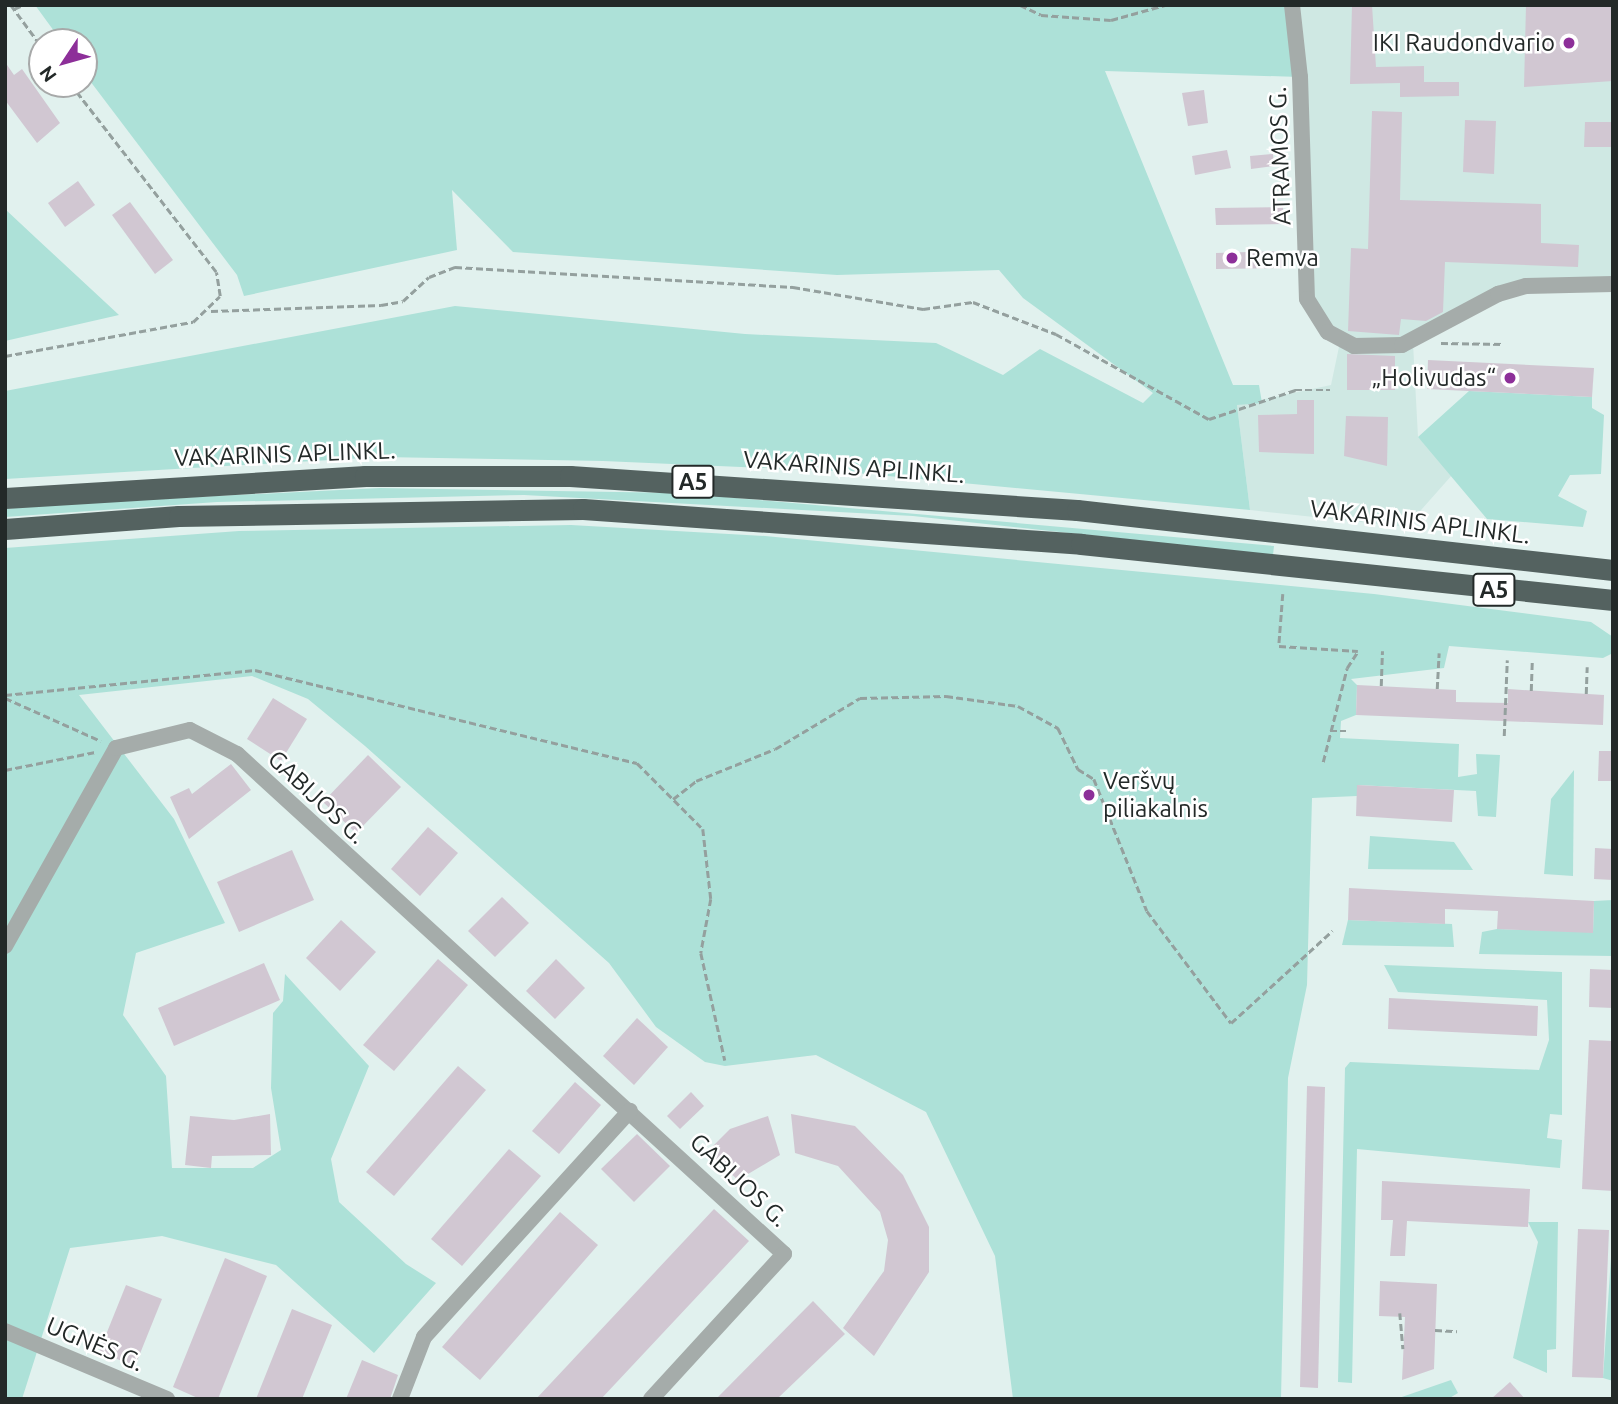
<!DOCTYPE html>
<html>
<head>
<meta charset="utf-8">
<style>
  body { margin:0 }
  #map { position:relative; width:1618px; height:1404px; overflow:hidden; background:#e1f1ee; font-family:Ubuntu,sans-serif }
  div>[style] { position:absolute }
  .built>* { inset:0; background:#cfe8e3 }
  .green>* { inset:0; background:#ade1d8 }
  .building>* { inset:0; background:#d1c7d2 }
  .path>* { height:2.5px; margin-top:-1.25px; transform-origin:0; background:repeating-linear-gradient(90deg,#94a09e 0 7px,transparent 0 10.5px) }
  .street>* { height:16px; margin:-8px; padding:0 8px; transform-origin:8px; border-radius:8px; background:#a5acaa }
  .highway>* { height:21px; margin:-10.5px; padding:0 10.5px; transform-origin:10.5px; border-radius:10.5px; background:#546260 }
  .dots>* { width:19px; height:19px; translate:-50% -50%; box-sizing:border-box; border:4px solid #fff; border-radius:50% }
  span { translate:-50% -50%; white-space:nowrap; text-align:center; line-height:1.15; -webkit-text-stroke:5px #fff; paint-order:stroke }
  .shield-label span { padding:2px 5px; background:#fff; border:2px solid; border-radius:5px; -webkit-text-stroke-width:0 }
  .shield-label { font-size:23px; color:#232928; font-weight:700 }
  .poi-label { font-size:24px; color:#232928 }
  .right { translate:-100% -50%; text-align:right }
  .left { translate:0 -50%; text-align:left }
  .street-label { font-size:24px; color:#232928 }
  .frame { position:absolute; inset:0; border:7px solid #232928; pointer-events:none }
  .north { position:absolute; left:28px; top:28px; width:70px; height:70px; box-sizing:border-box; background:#fff; border:2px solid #a7a9a9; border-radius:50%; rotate:234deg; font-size:19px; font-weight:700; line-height:28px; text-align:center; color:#232928 }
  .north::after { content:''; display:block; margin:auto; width:24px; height:32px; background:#8d2f99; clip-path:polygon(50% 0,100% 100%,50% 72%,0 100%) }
</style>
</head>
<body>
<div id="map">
  <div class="built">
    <div style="clip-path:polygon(1292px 5px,1613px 5px,1613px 284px,1526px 286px,1413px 343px,1418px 437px,1453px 474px,1406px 527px,1250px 510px,1237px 405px,1331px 385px,1340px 342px,1307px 299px)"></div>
  </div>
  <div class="green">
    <div style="clip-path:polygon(35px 5px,1292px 5px,1300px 77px,1105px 71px,1233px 385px,1259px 385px,1262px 403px,1237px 405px,1250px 510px,835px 471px,603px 461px,381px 457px,5px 479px,5px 391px,455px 306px,745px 334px,936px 343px,1003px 375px,1040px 349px,1143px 403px,1153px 393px,1023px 298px,999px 270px,837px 275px,513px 252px,452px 190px,457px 250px,244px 296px,237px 275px,84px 73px,84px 42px,62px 42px)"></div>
    <div style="clip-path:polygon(5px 209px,36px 238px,119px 315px,5px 341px)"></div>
    <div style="clip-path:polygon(1469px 391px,1592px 397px,1592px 408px,1604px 415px,1601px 474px,1570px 475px,1558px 496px,1587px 511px,1583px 527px,1487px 519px,1418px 437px)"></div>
    <div style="clip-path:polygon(380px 488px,681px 493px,1274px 546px,1273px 555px,913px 516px,524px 495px,217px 502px,5px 517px,5px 509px,53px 504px)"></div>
    <div style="clip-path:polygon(571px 525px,765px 536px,1374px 594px,1591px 622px,1613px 637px,1613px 653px,1603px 658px,1449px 646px,1444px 668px,1351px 679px,1357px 685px,1356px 715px,1341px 721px,1340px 738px,1459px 744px,1458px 777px,1477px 774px,1476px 754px,1500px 755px,1496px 817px,1478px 816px,1476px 791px,1358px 785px,1357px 796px,1312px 798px,1307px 985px,1288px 1078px,1281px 1399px,1013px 1399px,995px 1256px,926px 1112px,816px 1055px,725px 1066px,705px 1062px,656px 1027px,609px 963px,365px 746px,308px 699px,252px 676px,79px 695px,174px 819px,225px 923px,136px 953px,123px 1015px,166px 1076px,172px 1168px,253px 1168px,281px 1150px,271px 1088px,273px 1013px,283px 1001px,285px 974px,369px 1066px,331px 1159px,339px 1202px,406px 1264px,436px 1283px,374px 1353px,276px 1265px,162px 1236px,70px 1248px,22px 1399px,5px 1399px,5px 548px,239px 531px)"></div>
    <div style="clip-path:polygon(1574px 770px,1573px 876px,1544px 874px,1551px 799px)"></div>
    <div style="clip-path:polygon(1370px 836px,1454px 842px,1473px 870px,1368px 869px)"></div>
    <div style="clip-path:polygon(1613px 900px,1613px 956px,1479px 954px,1482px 932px,1497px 929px,1593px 932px,1594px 901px)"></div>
    <div style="clip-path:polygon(1348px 920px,1452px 924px,1454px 947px,1342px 945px)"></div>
    <div style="clip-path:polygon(1384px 965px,1562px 972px,1562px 1115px,1550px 1114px,1547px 1138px,1562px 1140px,1560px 1168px,1357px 1149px,1352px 1383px,1338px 1382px,1345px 1068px,1350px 1062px,1539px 1070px,1549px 1040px,1547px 1000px,1398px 992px)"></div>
    <div style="clip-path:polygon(1528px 1222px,1558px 1222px,1556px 1349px,1547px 1350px,1547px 1373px,1513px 1358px,1538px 1242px)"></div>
    <div style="clip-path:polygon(1613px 1227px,1613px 1381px,1603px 1378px)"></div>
    <div style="clip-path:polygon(1451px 1380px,1458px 1393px,1448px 1399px,1396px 1399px)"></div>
  </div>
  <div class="building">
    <div style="clip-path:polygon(1352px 5px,1372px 5px,1376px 67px,1424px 66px,1424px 82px,1459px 82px,1459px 96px,1400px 97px,1400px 83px,1350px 84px)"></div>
    <div style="clip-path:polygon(1526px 5px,1613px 5px,1613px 81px,1524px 87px)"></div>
    <div style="clip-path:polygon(5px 62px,14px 75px,22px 69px,60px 123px,37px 143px,5px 100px)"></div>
    <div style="clip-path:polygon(1204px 90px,1208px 123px,1188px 126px,1182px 93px)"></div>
    <div style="clip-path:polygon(1372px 111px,1402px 112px,1400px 200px,1541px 204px,1541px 243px,1579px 245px,1578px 267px,1445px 262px,1443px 312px,1426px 321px,1401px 319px,1399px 335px,1348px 331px,1351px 248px,1368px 249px)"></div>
    <div style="clip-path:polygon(1465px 120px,1496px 121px,1494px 174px,1463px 172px)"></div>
    <div style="clip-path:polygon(1585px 122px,1613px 122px,1613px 147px,1584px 147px)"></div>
    <div style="clip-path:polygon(1227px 150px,1231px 168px,1195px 175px,1192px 156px)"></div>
    <div style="clip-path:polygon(1273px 154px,1274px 166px,1251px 169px,1250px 156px)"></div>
    <div style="clip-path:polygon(78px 181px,95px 205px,65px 227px,48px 203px)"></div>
    <div style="clip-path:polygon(130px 202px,173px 260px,155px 274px,112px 215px)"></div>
    <div style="clip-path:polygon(1283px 207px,1284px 224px,1216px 225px,1215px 208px)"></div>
    <div style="clip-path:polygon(1284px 251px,1284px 268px,1216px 269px,1216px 253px)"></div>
    <div style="clip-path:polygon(1347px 354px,1395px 356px,1395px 390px,1347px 390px)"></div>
    <div style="clip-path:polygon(1428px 360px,1594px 368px,1592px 397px,1427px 389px)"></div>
    <div style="clip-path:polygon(1297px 400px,1314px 400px,1314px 454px,1259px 452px,1258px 415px,1297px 414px)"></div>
    <div style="clip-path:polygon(1346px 416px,1388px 417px,1387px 466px,1344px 456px)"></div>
    <div style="clip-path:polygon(1357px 685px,1456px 690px,1456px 702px,1508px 703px,1508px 689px,1604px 695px,1603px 725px,1356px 715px)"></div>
    <div style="clip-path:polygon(273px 698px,307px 719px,281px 761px,247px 739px)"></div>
    <div style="clip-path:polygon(1599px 751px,1613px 751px,1613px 781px,1598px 781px)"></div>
    <div style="clip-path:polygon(368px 755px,401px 787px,356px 833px,323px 802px)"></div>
    <div style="clip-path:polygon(231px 764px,251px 790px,189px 839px,170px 797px,189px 788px,192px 794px)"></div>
    <div style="clip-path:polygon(1357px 785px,1454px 790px,1452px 822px,1356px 816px)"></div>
    <div style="clip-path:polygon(428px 827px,458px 853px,420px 896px,391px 869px)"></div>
    <div style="clip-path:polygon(1595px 848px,1613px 849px,1613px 880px,1594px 879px)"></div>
    <div style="clip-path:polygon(292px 850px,314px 900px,239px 932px,217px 882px)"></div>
    <div style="clip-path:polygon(1349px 888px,1594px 901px,1593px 933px,1497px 929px,1498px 911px,1445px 909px,1445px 924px,1348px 920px)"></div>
    <div style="clip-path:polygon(502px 897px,529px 923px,495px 957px,468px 931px)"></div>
    <div style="clip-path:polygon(341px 920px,376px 952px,340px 991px,306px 958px)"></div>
    <div style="clip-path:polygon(438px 959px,468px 985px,394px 1071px,363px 1045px)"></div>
    <div style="clip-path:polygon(556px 959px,585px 988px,555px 1019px,526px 991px)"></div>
    <div style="clip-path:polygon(264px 963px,280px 1000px,174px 1046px,158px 1008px)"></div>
    <div style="clip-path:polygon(1590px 969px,1613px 970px,1613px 1008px,1589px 1007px)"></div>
    <div style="clip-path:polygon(1389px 998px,1538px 1006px,1537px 1036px,1388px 1029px)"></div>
    <div style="clip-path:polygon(637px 1018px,668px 1047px,634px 1085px,603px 1056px)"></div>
    <div style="clip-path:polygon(1589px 1040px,1613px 1041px,1613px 1191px,1582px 1189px)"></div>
    <div style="clip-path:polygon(458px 1066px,486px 1090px,394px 1196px,366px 1172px)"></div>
    <div style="clip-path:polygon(575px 1082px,601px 1105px,559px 1154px,532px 1131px)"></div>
    <div style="clip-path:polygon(1307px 1086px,1325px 1087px,1318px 1388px,1300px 1387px)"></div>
    <div style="clip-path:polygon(691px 1092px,704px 1106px,680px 1129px,667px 1116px)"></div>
    <div style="clip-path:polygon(270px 1114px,271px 1155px,212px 1156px,211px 1168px,185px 1165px,190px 1116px,234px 1120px)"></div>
    <div style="clip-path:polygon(791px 1114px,855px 1126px,903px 1175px,929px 1227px,929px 1272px,874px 1356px,843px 1328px,884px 1271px,888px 1240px,880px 1212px,838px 1166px,795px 1153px)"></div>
    <div style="clip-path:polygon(768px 1116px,780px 1155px,738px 1180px,707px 1152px,730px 1129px)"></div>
    <div style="clip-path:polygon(637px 1134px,670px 1166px,634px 1202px,601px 1169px)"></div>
    <div style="clip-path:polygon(509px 1149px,541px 1176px,462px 1266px,431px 1239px)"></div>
    <div style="clip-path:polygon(1382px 1181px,1530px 1189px,1528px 1227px,1407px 1221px,1405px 1256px,1390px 1256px,1393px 1220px,1381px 1220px)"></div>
    <div style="clip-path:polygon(714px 1209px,749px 1241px,721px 1271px,601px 1399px,536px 1399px)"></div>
    <div style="clip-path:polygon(560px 1212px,598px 1245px,480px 1380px,442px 1347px)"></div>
    <div style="clip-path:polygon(1578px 1229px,1609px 1230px,1603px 1378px,1572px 1377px)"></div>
    <div style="clip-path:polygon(225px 1258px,267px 1276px,218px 1399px,200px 1399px,173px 1387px)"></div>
    <div style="clip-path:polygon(1380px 1281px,1437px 1284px,1434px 1369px,1402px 1380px,1405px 1317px,1379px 1316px)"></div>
    <div style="clip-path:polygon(126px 1285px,162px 1299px,135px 1366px,99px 1352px)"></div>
    <div style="clip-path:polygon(813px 1301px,845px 1334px,777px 1399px,716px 1399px)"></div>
    <div style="clip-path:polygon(292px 1309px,332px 1325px,302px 1399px,256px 1399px)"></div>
    <div style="clip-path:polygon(362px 1360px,398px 1375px,390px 1399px,346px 1399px)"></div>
    <div style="clip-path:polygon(1510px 1382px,1525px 1399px,1491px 1399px)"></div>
  </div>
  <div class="path">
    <div style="left:11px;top:5px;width:52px;rotate:53.6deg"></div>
    <div style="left:1020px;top:5px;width:23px;rotate:25deg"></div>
    <div style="left:1041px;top:15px;width:70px;rotate:4.1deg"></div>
    <div style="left:1111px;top:20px;width:56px;rotate:-15.5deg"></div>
    <div style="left:14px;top:9px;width:10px;rotate:-24deg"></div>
    <div style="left:211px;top:311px;width:170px;rotate:-2deg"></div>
    <div style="left:381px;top:305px;width:22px;rotate:-10deg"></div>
    <div style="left:403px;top:301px;width:35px;rotate:-43deg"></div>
    <div style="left:429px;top:277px;width:28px;rotate:-21deg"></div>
    <div style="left:455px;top:267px;width:339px;rotate:3.4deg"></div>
    <div style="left:793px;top:287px;width:132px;rotate:9.6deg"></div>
    <div style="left:923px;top:309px;width:50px;rotate:-8deg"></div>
    <div style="left:973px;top:302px;width:89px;rotate:21.1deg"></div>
    <div style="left:1056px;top:334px;width:175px;rotate:29.1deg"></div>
    <div style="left:1209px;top:419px;width:91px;rotate:-18.6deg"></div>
    <div style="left:1295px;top:390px;width:35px"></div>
    <div style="left:1441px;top:343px;width:63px;rotate:0.9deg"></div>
    <div style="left:5px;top:356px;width:191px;rotate:-10.3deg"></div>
    <div style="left:193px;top:322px;width:37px;rotate:-44deg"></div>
    <div style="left:220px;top:296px;width:24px;rotate:-99deg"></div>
    <div style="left:216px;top:272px;width:238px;rotate:-127.8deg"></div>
    <div style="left:1283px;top:594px;width:52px;rotate:94.4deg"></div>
    <div style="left:1279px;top:646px;width:79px;rotate:3.6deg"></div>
    <div style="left:1381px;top:686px;width:35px;rotate:-88deg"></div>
    <div style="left:1437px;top:689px;width:36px;rotate:-87deg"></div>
    <div style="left:1531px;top:691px;width:30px;rotate:-88deg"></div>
    <div style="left:1586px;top:694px;width:27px;rotate:-88deg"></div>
    <div style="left:5px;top:695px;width:251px;rotate:-5.7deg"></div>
    <div style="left:255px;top:670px;width:393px;rotate:13.7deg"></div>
    <div style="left:637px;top:763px;width:93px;rotate:45deg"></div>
    <div style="left:703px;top:829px;width:70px;rotate:83.5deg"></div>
    <div style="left:711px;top:899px;width:55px;rotate:100.5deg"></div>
    <div style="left:701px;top:953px;width:110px;rotate:77.4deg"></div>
    <div style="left:5px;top:698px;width:105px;rotate:24.1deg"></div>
    <div style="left:1330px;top:731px;width:16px"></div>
    <div style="left:1504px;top:736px;width:76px;rotate:-87.7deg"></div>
    <div style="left:1323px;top:762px;width:97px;rotate:-75.7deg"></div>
    <div style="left:1347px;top:668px;width:20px;rotate:-57deg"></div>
    <div style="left:5px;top:770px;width:92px;rotate:-11.3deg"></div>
    <div style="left:673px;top:799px;width:29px;rotate:-38deg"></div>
    <div style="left:696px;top:781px;width:85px;rotate:-22.1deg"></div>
    <div style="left:775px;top:749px;width:99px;rotate:-31deg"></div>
    <div style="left:860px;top:698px;width:86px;rotate:-1.3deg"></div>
    <div style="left:946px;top:696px;width:73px;rotate:7.9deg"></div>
    <div style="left:1018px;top:706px;width:46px;rotate:28.8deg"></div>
    <div style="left:1058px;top:728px;width:46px;rotate:64deg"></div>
    <div style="left:1078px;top:769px;width:19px;rotate:32deg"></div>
    <div style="left:1094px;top:779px;width:142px;rotate:68.1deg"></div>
    <div style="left:1147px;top:911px;width:140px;rotate:53.1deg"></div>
    <div style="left:1231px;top:1023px;width:137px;rotate:-42.3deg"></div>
    <div style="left:1400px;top:1313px;width:36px;rotate:85deg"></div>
    <div style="left:1435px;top:1330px;width:22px;rotate:3deg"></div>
  </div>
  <div class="street">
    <div style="left:1292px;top:5px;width:72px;rotate:83.7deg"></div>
    <div style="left:1300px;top:77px;width:222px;rotate:88.2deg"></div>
    <div style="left:1307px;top:299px;width:39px;rotate:58deg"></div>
    <div style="left:1328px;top:332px;width:30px;rotate:28deg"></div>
    <div style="left:1354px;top:346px;width:48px;rotate:-1.2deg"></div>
    <div style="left:1402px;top:345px;width:109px;rotate:-28deg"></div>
    <div style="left:1498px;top:294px;width:29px;rotate:-16deg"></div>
    <div style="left:1526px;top:286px;width:87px;rotate:-1.3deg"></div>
    <div style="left:5px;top:946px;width:227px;rotate:-60.7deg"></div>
    <div style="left:116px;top:748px;width:76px;rotate:-13.7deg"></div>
    <div style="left:190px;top:730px;width:53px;rotate:27.1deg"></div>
    <div style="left:237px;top:754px;width:741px;rotate:42.43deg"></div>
    <div style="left:784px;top:1254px;width:197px;rotate:132.5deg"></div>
    <div style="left:5px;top:1331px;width:176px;rotate:22.8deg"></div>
    <div style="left:400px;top:1399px;width:66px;rotate:-68.8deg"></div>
    <div style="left:424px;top:1337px;width:306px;rotate:-47.7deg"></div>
  </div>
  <div class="highway">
    <div style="left:5px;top:498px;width:361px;rotate:-3.5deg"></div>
    <div style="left:365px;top:476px;width:205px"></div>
    <div style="left:570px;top:476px;width:508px;rotate:3.84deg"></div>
    <div style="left:1077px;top:510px;width:539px;rotate:6.39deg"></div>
    <div style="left:5px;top:529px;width:174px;rotate:-4.3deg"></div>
    <div style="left:179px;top:516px;width:404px;rotate:-1deg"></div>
    <div style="left:583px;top:509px;width:499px;rotate:4deg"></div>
    <div style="left:1081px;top:544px;width:535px;rotate:6.01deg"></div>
  </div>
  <div class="dots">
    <div style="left:1569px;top:43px;background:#8d2f99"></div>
    <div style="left:1232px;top:258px;background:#8d2f99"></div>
    <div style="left:1510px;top:378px;background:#8d2f99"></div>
    <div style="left:1089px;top:795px;background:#8d2f99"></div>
  </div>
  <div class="shield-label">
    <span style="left:693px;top:482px">A5</span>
    <span style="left:1494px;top:590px">A5</span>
  </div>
  <div class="poi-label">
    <span class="right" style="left:1555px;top:43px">IKI Raudondvario</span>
    <span class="left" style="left:1246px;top:258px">Remva</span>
    <span class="right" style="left:1496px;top:378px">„Holivudas“</span>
    <span class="left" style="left:1103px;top:795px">Veršvų<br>piliakalnis</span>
  </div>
  <div class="street-label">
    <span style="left:1280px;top:156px;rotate:-92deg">ATRAMOS G.</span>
    <span style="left:285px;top:454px;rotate:-2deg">VAKARINIS APLINKL.</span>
    <span style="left:854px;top:467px;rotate:4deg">VAKARINIS APLINKL.</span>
    <span style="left:1420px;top:522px;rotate:7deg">VAKARINIS APLINKL.</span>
    <span style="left:317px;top:797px;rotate:43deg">GABIJOS G.</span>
    <span style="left:739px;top:1180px;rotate:43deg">GABIJOS G.</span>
    <span style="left:95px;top:1344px;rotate:23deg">UGNĖS G.</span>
  </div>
  <div class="frame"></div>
  <div class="north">N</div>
</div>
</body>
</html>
